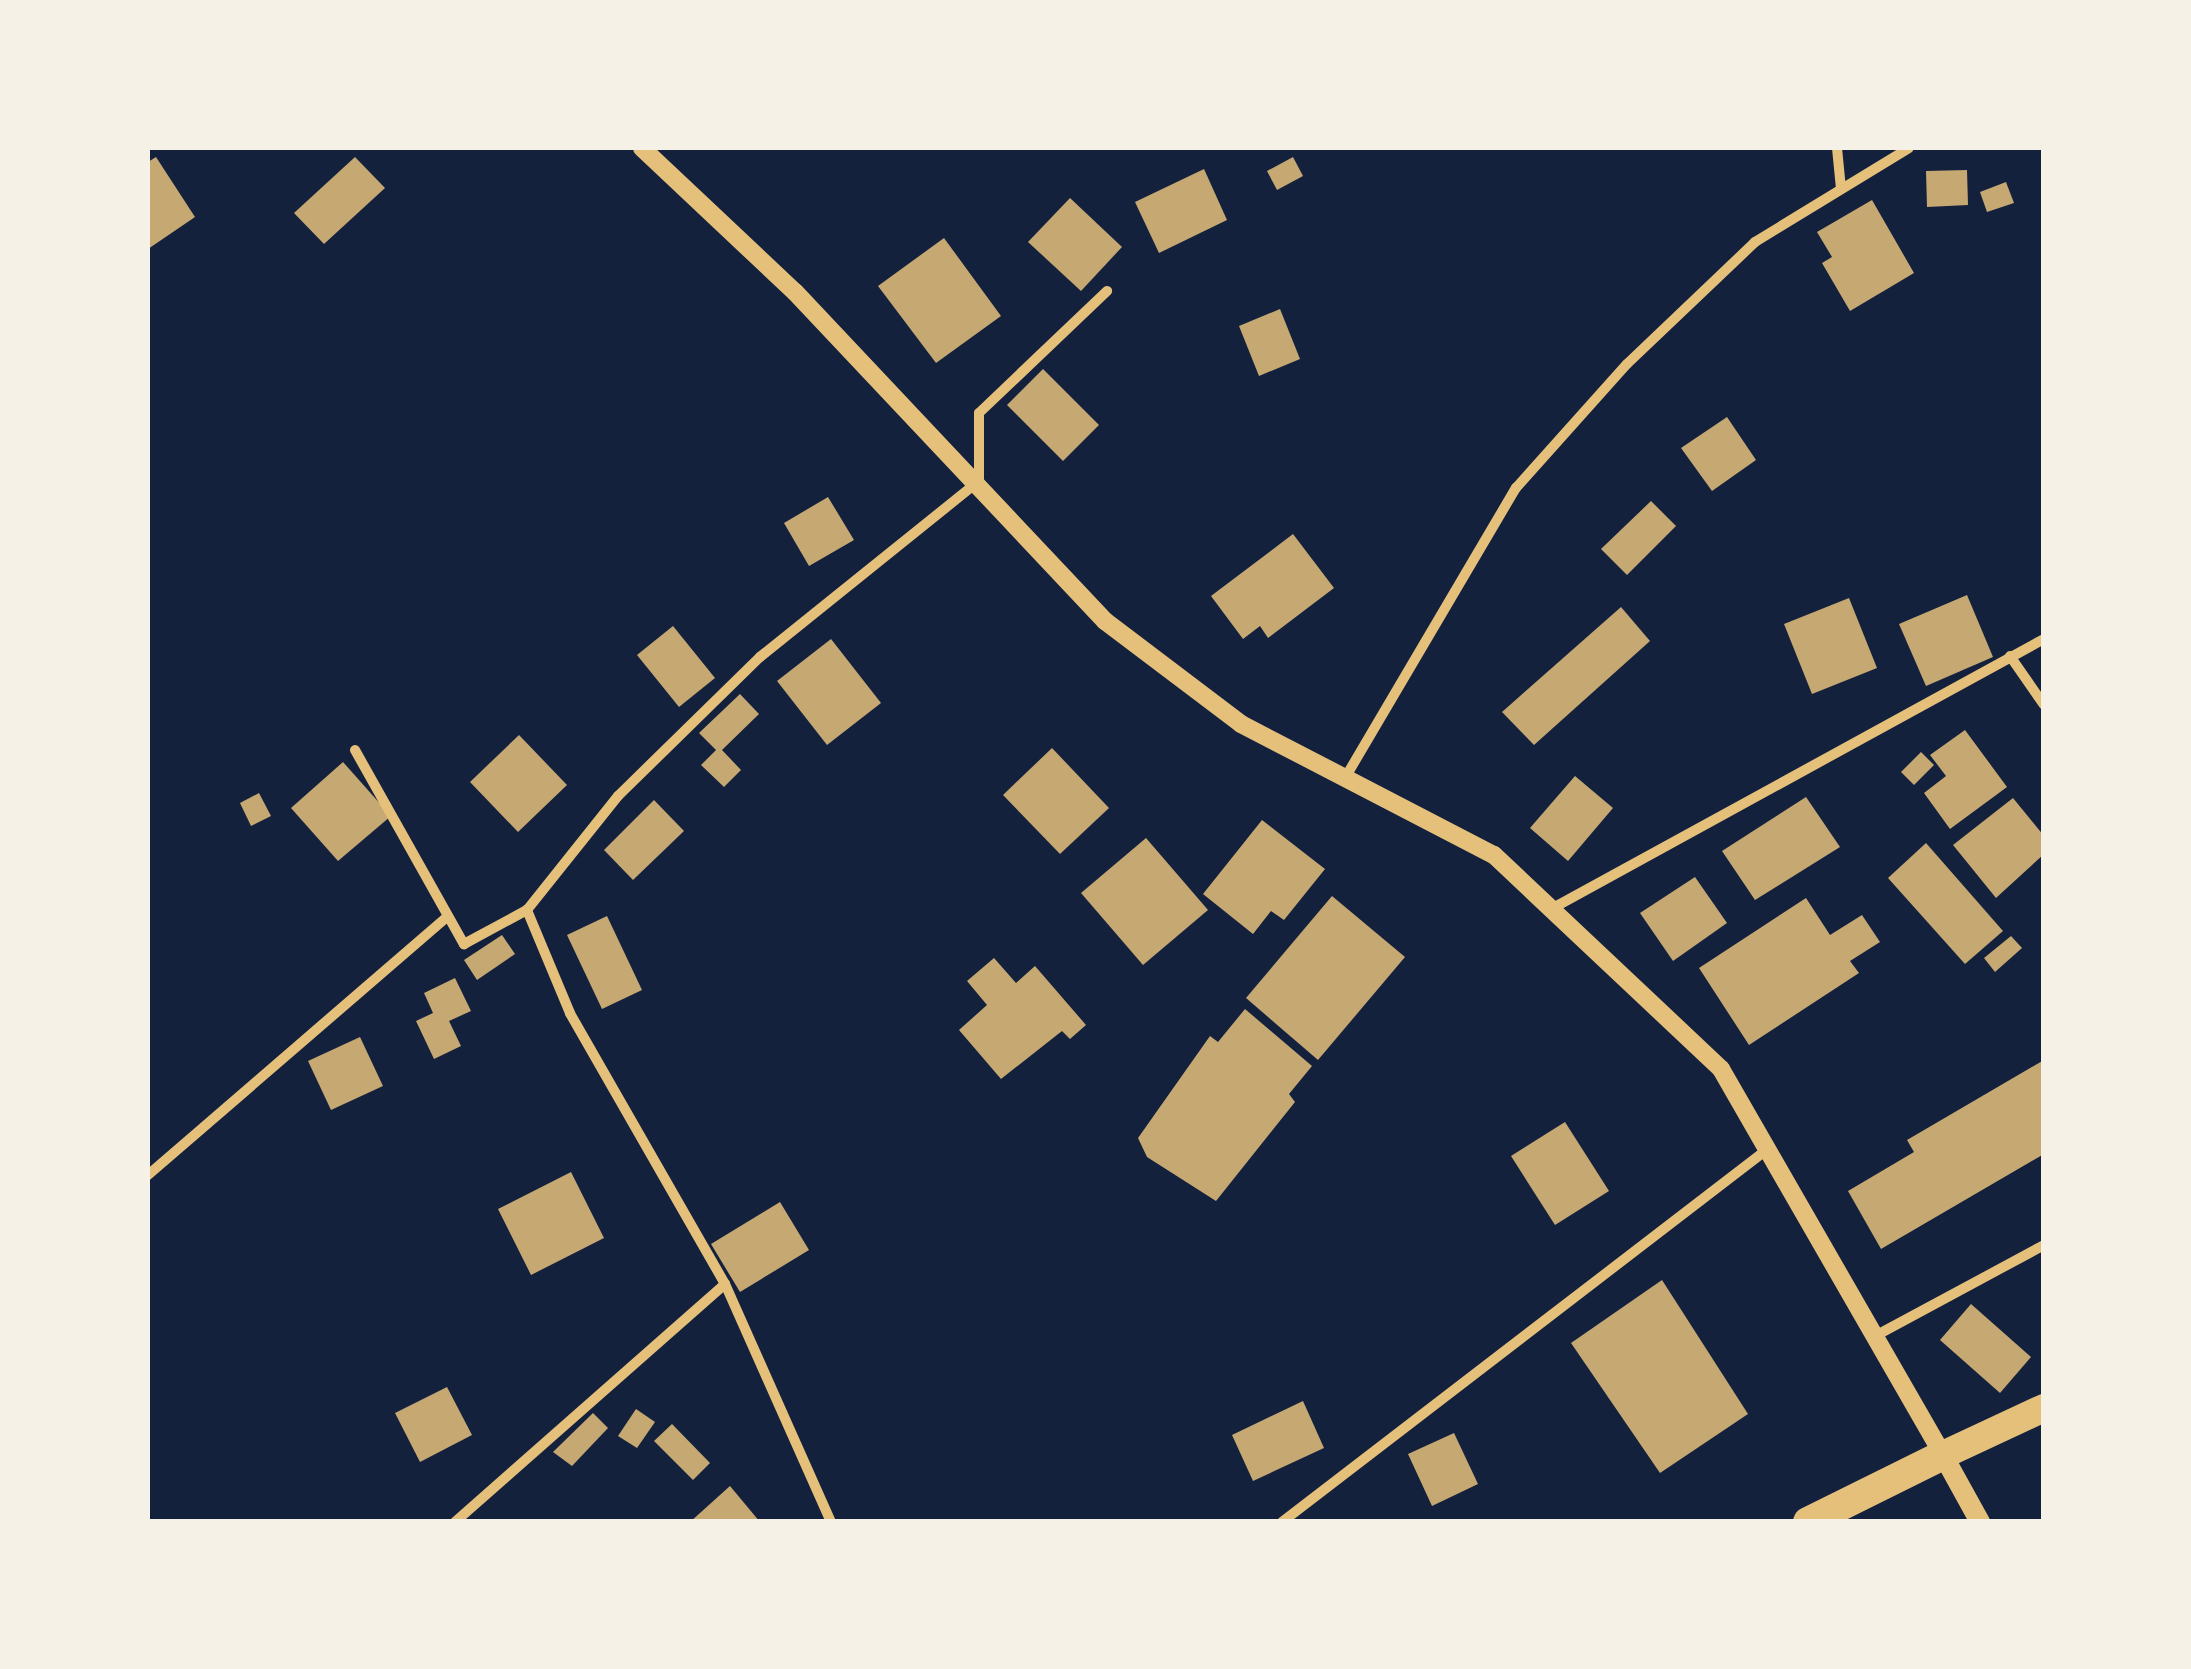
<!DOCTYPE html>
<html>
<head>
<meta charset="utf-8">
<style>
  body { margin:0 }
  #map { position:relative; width:2191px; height:1669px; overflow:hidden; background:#14213d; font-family:"PT Sans",sans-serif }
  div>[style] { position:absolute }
  .building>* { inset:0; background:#c6a872 }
  .minor>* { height:10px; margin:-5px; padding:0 5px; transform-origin:5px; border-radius:5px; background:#e5c07b }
  .tertiary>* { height:18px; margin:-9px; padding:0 9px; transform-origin:9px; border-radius:9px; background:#e5c07b }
  .secondary>* { height:20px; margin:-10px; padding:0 10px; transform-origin:10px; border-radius:10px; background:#e5c07b }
  .trunk>* { height:28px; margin:-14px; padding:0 14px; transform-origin:14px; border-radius:14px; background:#e5c07b }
  .motorway>* { height:30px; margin:-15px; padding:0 15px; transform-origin:15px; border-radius:15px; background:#e5c07b }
  span { translate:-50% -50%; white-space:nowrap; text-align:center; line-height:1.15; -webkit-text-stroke:9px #f6f1e7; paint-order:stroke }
  .frame { position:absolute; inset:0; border:150px solid #f6f1e7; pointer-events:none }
</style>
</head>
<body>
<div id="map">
  <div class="building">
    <div style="clip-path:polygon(156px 157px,195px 217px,148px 249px,148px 162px)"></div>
    <div style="clip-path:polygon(355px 157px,385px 188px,324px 244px,294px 213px)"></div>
    <div style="clip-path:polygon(1293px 157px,1303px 176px,1277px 190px,1267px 171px)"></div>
    <div style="clip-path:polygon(1204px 169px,1227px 220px,1159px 253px,1135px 202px)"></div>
    <div style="clip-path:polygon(1967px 170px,1968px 205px,1927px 207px,1926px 171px)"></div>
    <div style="clip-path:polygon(2006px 182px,2014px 203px,1987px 212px,1980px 192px)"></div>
    <div style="clip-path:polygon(1070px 198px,1122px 247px,1081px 291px,1028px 242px)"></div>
    <div style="clip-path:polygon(1872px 200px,1914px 273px,1850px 311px,1822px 263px,1832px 257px,1817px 232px)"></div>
    <div style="clip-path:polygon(944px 238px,1001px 316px,936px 363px,878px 286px)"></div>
    <div style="clip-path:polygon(1280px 309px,1300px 359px,1259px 376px,1239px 326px)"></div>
    <div style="clip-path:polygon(1043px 369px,1099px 425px,1063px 461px,1007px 405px)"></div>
    <div style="clip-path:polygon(1727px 417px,1756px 460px,1712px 491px,1681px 448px)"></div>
    <div style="clip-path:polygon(828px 497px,854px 540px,809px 566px,784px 523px)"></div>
    <div style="clip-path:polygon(1651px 501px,1676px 526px,1627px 575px,1601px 549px)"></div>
    <div style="clip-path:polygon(1293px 534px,1334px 588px,1268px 638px,1260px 626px,1243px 639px,1211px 596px)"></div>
    <div style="clip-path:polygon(1967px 595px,1993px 657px,1926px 686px,1899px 624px)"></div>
    <div style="clip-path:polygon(1849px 598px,1877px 668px,1812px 694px,1784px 624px)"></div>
    <div style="clip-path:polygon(1621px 607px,1650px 641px,1534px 745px,1502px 712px)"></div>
    <div style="clip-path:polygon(673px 626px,715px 678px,679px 707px,637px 655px)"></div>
    <div style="clip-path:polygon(831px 639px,881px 703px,827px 745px,777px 681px)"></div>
    <div style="clip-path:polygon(740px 694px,759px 714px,722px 750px,741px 770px,724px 787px,701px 765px,716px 750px,699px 733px)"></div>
    <div style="clip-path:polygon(1965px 730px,2007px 787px,1950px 829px,1924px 793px,1946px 776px,1930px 755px)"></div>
    <div style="clip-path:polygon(519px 735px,567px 785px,518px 832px,470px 782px)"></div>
    <div style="clip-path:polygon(1052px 748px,1109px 808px,1060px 854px,1003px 795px)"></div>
    <div style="clip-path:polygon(1921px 752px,1934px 765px,1914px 785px,1901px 772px)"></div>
    <div style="clip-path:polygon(343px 762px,391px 816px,338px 861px,291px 808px)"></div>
    <div style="clip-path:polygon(1575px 776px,1613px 808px,1568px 861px,1530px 828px)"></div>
    <div style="clip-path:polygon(259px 793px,271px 816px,251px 826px,240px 803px)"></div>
    <div style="clip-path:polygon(1806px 797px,1840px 847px,1755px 900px,1722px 851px)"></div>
    <div style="clip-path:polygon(2013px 798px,2044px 836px,2044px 854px,1996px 898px,1953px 845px)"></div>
    <div style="clip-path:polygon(654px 800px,684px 831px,633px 880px,604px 850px)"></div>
    <div style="clip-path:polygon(1262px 820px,1325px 869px,1284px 920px,1271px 911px,1253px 934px,1203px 894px)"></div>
    <div style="clip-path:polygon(1146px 838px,1208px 910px,1143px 965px,1081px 893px)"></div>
    <div style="clip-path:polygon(1926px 843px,2003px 931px,1965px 964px,1888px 878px)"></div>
    <div style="clip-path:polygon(1695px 877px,1727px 923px,1673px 961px,1640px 913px)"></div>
    <div style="clip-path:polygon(1332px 896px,1405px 957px,1318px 1060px,1246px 998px)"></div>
    <div style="clip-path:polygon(1806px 898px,1830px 935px,1862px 915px,1880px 942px,1850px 961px,1859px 973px,1749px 1045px,1699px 968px)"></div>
    <div style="clip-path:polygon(607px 916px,642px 990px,602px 1009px,567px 935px)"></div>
    <div style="clip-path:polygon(502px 935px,515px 954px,477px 980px,464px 960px)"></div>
    <div style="clip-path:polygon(2011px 936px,2022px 948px,1995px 972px,1984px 958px)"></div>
    <div style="clip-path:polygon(994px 958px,1016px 983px,1035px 966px,1086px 1025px,1070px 1039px,1062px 1031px,1001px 1079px,959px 1030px,987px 1005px,967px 981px)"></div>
    <div style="clip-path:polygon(455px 978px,471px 1011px,449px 1021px,461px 1046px,434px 1059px,416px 1021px,433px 1013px,424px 993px)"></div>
    <div style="clip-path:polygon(1245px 1009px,1312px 1066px,1289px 1094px,1295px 1102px,1216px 1201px,1147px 1157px,1138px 1138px,1210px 1036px,1218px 1042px)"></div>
    <div style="clip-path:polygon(360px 1037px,383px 1086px,331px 1110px,308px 1061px)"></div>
    <div style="clip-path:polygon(2044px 1060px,2044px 1154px,1881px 1249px,1848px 1191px,1914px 1152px,1907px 1140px)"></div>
    <div style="clip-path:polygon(1565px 1122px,1609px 1191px,1555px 1225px,1511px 1156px)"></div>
    <div style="clip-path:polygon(571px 1172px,604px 1238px,531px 1275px,498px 1209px)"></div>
    <div style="clip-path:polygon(780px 1202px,809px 1250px,740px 1292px,711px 1244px)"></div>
    <div style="clip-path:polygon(1662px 1280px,1748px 1414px,1660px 1473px,1571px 1343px)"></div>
    <div style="clip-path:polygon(1971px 1304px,2031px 1357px,2000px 1393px,1940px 1340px)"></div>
    <div style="clip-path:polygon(447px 1387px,472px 1435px,420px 1462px,395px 1413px)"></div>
    <div style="clip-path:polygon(1303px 1401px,1324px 1448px,1253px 1481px,1232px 1435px)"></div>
    <div style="clip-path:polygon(636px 1409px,655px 1422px,637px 1448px,618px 1436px)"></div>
    <div style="clip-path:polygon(593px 1413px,608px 1428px,572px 1466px,553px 1452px)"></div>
    <div style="clip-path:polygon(672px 1424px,710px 1463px,693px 1480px,654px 1441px)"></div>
    <div style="clip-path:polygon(1454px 1433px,1478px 1484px,1432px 1506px,1408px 1454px)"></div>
    <div style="clip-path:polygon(730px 1486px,760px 1522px,690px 1522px)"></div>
  </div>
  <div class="minor">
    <div style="left:1837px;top:148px;width:41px;rotate:84.4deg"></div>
    <div style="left:2010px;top:656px;width:60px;rotate:55.2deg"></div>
    <div style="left:355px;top:750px;width:223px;rotate:60.7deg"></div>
    <div style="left:464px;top:944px;width:72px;rotate:-28.4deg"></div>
    <div style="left:1345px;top:778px;width:337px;rotate:-59.5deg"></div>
    <div style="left:1516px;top:488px;width:166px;rotate:-48.2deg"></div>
    <div style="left:1627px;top:364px;width:177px;rotate:-43.6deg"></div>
    <div style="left:1755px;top:242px;width:180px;rotate:-31.4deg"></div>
    <div style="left:1553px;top:908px;width:560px;rotate:-28.72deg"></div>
    <div style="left:148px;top:1175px;width:396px;rotate:-40.8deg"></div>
    <div style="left:1877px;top:1335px;width:190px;rotate:-28.3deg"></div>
    <div style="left:455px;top:1522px;width:360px;rotate:-41.4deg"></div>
    <div style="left:831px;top:1522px;width:261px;rotate:-114deg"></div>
    <div style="left:725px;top:1284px;width:312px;rotate:-119.8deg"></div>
    <div style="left:570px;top:1013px;width:112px;rotate:-112.7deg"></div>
    <div style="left:527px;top:910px;width:146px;rotate:-51.4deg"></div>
    <div style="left:618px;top:796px;width:199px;rotate:-44.4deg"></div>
    <div style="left:760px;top:657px;width:281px;rotate:-38.8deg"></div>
    <div style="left:979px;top:481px;width:68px;rotate:-90deg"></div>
    <div style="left:979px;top:413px;width:177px;rotate:-43.6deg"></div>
    <div style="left:1282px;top:1522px;width:614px;rotate:-37.52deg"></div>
  </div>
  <div class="tertiary">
    <div style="left:642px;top:148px;width:210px;rotate:43.3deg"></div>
    <div style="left:795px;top:292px;width:452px;rotate:46.7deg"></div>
    <div style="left:1105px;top:621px;width:171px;rotate:37.1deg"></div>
    <div style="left:1241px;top:724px;width:285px;rotate:27.4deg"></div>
    <div style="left:1494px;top:855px;width:312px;rotate:43.3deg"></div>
    <div style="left:1721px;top:1069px;width:445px;rotate:60.1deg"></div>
  </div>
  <div class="secondary">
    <div style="left:1943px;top:1455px;width:77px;rotate:61.1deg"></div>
  </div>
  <div class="trunk">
    <div style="left:1943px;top:1455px;width:111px;rotate:-25deg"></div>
  </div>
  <div class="motorway">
    <div style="left:1808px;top:1522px;width:151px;rotate:-26.4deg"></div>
  </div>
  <div class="frame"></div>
</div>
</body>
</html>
